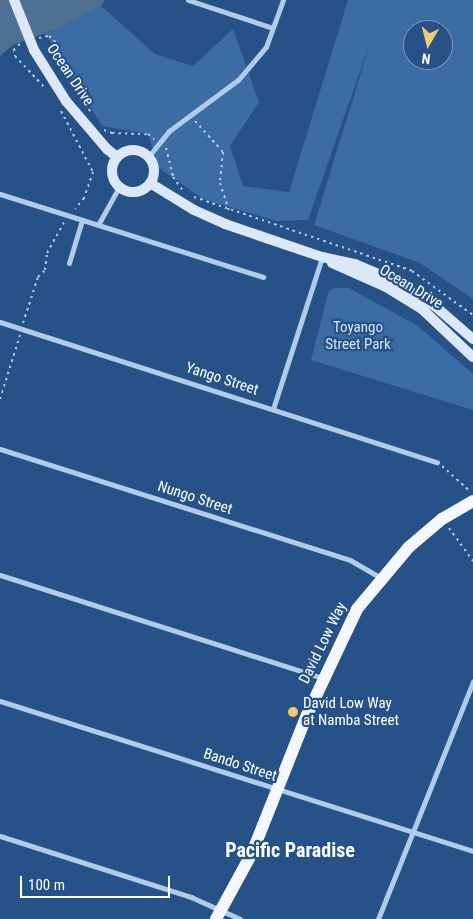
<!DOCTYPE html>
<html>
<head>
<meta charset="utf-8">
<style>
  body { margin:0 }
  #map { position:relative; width:473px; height:919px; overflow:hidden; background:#265287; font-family:"Roboto Condensed",sans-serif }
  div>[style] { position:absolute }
  .green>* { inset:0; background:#3b6ca3 }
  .water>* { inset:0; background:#4f6f93 }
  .path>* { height:2px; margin-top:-1px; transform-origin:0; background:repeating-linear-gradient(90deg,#b1cbe8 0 2.5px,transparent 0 6.5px) }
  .street>* { height:5px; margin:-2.5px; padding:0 2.5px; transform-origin:2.5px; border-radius:2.5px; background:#b1cbe8 }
  .secondary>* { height:10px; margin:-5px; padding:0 5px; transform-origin:5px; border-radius:5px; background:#dce8f7 }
  .secondary>.ring { margin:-5px; padding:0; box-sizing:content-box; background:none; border:10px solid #dce8f7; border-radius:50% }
  .primary>* { height:12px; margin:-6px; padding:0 6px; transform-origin:6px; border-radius:6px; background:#f4f8fe }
  .dots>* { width:14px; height:14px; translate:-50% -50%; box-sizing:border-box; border:2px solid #265287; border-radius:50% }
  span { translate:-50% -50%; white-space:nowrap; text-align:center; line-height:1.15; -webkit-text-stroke:4.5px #265287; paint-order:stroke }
  .street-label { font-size:15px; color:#fff }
  .park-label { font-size:15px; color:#d5e5f7 }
  .poi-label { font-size:15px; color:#fff }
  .left { translate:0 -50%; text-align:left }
  .district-label { font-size:20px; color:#fff; font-weight:700 }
  .north { position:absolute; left:403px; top:20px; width:50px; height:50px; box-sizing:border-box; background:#265287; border:1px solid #7d97b7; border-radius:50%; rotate:188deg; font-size:14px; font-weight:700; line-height:20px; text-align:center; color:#fff }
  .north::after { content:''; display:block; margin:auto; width:18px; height:22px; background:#f1cb76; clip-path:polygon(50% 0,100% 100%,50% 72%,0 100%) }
  .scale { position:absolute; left:20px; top:876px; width:150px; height:22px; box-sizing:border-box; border:2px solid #fff; border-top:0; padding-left:6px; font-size:15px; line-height:18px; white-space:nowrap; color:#fff; -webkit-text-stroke:4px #265287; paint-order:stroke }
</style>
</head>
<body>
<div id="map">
  <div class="green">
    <div style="clip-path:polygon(evenodd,348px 0,473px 0,473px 299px,420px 263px,314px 225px,371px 40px,308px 220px,276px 221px,203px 199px,159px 168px,148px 134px,102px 126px,45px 33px,101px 6px,155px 54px,193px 66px,233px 29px,259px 102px,230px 146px,243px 186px,289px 192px,348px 0,413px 30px,443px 30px,443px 60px,413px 60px,413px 30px)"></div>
    <div style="clip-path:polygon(335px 288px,349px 288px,418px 326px,473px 374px,473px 410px,311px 360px,329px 290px)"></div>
  </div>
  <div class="water">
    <div style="clip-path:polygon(0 0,105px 0,101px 6px,56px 29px,13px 45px,0 56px)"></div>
  </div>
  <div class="path">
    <div style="left:39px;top:38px;width:10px;rotate:-11deg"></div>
    <div style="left:49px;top:36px;width:6px;rotate:39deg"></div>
    <div style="left:54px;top:40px;width:7px;rotate:63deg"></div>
    <div style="left:57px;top:46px;width:9px;rotate:103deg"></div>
    <div style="left:20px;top:44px;width:8px;rotate:140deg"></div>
    <div style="left:14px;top:49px;width:7px;rotate:82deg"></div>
    <div style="left:15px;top:56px;width:45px;rotate:46.8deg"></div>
    <div style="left:46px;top:50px;width:9px;rotate:36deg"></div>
    <div style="left:53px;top:55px;width:71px;rotate:56.5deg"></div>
    <div style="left:61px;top:111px;width:69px;rotate:62.3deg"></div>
    <div style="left:93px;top:172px;width:28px;rotate:109deg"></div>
    <div style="left:84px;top:198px;width:14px;rotate:129deg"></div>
    <div style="left:195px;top:121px;width:42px;rotate:47.9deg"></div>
    <div style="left:223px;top:152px;width:31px;rotate:96deg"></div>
    <div style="left:220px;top:183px;width:29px;rotate:72deg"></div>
    <div style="left:104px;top:130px;width:9px;rotate:21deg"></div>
    <div style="left:112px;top:133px;width:36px;rotate:2deg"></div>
    <div style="left:148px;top:134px;width:8px;rotate:40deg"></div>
    <div style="left:166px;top:148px;width:30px;rotate:76deg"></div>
    <div style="left:173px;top:177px;width:17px;rotate:54deg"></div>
    <div style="left:194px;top:197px;width:230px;rotate:18.7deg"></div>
    <div style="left:412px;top:271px;width:75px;rotate:35.8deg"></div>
    <div style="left:23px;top:323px;width:48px;rotate:-71.9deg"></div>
    <div style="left:38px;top:277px;width:10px;rotate:-45deg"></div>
    <div style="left:45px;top:270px;width:17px;rotate:-83deg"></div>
    <div style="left:47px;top:253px;width:35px;rotate:-61deg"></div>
    <div style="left:0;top:399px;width:67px;rotate:-72.6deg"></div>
    <div style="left:442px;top:466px;width:38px;rotate:42deg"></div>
    <div style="left:449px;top:528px;width:41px;rotate:54deg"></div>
  </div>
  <div class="street">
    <div style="left:188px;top:0;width:89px;rotate:18.2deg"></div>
    <div style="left:148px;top:157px;width:33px;rotate:-51deg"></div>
    <div style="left:169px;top:131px;width:86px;rotate:-36.5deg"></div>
    <div style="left:238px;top:80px;width:43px;rotate:-49.7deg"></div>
    <div style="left:266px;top:47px;width:50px;rotate:-70.1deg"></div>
    <div style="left:0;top:194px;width:276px;rotate:17.5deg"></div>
    <div style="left:98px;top:225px;width:43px;rotate:-61.1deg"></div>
    <div style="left:69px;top:263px;width:45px;rotate:-73.2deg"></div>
    <div style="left:0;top:322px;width:459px;rotate:17.8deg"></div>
    <div style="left:273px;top:409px;width:160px;rotate:-72.1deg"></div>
    <div style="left:0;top:449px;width:367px;rotate:17.6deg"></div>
    <div style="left:350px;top:560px;width:34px;rotate:30deg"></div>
    <div style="left:0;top:575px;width:339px;rotate:17.7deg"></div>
    <div style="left:0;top:701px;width:496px;rotate:17.6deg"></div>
    <div style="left:0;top:836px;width:201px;rotate:17.7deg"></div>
    <div style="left:191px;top:897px;width:54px;rotate:24.2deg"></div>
    <div style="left:378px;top:919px;width:256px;rotate:-68.2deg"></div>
  </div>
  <div class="secondary">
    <div style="left:14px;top:0;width:54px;rotate:68.2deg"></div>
    <div style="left:34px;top:50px;width:60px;rotate:57.9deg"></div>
    <div style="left:66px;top:101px;width:63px;rotate:49.5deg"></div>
    <div style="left:107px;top:149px;width:13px;rotate:39deg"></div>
    <div class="ring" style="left:112px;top:150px;width:32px;height:32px"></div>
    <div style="left:150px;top:183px;width:52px;rotate:31.5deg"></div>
    <div style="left:194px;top:210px;width:34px;rotate:24deg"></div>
    <div style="left:225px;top:224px;width:102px;rotate:18.8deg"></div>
    <div style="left:322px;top:257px;width:34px;rotate:12deg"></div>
    <div style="left:355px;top:264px;width:38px;rotate:23deg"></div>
    <div style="left:390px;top:279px;width:54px;rotate:31.3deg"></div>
    <div style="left:436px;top:307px;width:49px;rotate:40.9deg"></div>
    <div style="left:332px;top:263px;width:59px;rotate:24deg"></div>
    <div style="left:386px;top:287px;width:42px;rotate:31.4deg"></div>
    <div style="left:422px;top:309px;width:70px;rotate:43.3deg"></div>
  </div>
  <div class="primary">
    <div style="left:216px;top:919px;width:75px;rotate:-61.4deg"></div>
    <div style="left:252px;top:853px;width:149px;rotate:-68.3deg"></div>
    <div style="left:307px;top:715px;width:117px;rotate:-64.7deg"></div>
    <div style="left:357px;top:609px;width:81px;rotate:-50deg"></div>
    <div style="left:409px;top:547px;width:43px;rotate:-40.3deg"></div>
    <div style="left:442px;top:519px;width:36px;rotate:-30deg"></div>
  </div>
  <div class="dots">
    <div style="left:293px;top:712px;background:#f1cb76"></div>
  </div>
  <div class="street-label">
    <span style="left:70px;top:75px;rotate:56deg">Ocean Drive</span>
    <span style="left:411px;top:287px;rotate:31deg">Ocean Drive</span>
    <span style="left:222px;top:379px;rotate:18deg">Yango Street</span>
    <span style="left:195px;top:498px;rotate:18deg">Nungo Street</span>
    <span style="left:323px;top:643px;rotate:-64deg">David Low Way</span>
    <span style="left:240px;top:765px;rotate:18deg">Bando Street</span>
  </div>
  <div class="park-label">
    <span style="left:358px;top:336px">Toyango<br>Street Park</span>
  </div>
  <div class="poi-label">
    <span class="left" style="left:303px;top:712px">David Low Way<br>at Namba Street</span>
  </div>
  <div class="district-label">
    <span style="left:290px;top:850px">Pacific Paradise</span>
  </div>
  <div class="north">N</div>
  <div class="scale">100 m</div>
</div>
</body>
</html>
